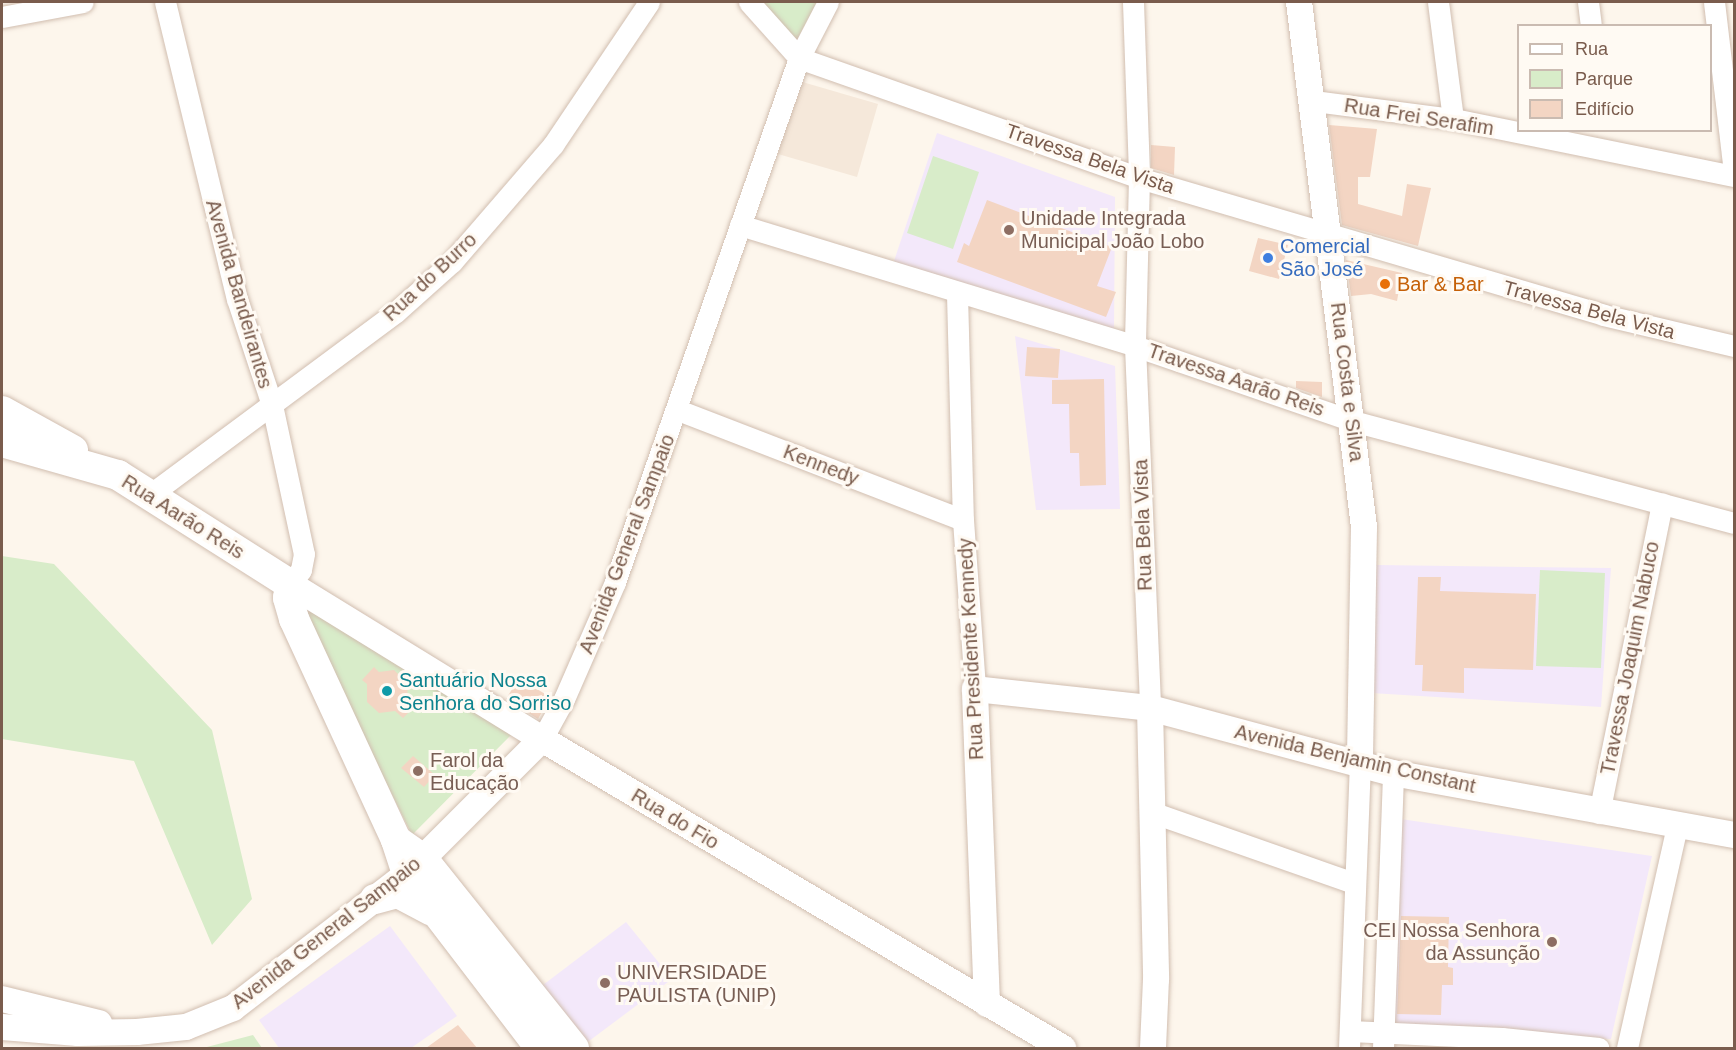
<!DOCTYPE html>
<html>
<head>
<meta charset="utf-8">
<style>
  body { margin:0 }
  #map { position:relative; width:1736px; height:1050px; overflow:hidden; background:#fdf6ec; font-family:Helvetica,sans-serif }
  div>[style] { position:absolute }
  .residential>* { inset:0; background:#f5e8da }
  .education>* { inset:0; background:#f3e8fa }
  .green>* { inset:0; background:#d8ecc9 }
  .building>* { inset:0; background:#f3d5c3 }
  .roads { filter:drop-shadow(0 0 2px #d1beb0) drop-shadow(0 0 2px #d1beb0) }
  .minor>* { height:21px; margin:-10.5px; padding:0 10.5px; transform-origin:10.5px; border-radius:10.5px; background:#fff }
  .tertiary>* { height:26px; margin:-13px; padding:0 13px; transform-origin:13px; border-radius:13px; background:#fff }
  .secondary>* { height:30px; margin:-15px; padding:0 15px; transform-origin:15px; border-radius:15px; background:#fff }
  .dots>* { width:16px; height:16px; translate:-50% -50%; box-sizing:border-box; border:3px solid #fffaf3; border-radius:50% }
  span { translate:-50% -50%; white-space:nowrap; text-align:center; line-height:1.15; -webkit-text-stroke:6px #fffaf3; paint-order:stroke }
  .street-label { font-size:20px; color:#7a5c4d }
  .education-label { font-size:20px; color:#785e54 }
  .left { translate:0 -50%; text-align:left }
  .right { translate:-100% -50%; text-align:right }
  .shop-label { font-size:20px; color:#366cbe }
  .food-label { font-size:20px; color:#c56008 }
  .culture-label { font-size:20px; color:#0d838f }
  .frame { position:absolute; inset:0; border:3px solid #7a5c4d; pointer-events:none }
  .legend { position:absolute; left:1517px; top:24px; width:195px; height:108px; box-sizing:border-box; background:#fffaf3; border:2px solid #cabbb1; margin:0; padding:8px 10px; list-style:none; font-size:18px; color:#7a5c4d }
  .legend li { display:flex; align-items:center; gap:12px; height:30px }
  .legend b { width:30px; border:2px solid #cabbb1 }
</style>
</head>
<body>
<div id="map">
  <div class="residential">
    <div style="clip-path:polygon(799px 81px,878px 104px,857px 177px,778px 154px)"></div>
  </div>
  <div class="education">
    <div style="clip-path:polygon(937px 133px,1115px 197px,1114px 331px,893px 264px)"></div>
    <div style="clip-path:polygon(1015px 336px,1115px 366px,1120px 509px,1036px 510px)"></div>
    <div style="clip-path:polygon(1376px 565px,1611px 568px,1601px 707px,1371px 693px)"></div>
    <div style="clip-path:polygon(1394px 818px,1652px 856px,1611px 1039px,1387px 1028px)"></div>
    <div style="clip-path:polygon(626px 922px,672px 979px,581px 1047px,539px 988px)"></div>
    <div style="clip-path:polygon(390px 926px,457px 1016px,411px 1048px,279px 1048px,259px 1020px)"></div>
  </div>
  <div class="green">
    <div style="clip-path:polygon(745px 2px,817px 2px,792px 49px)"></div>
    <div style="clip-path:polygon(933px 156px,979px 172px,953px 249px,907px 233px)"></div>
    <div style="clip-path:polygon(2px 556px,54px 564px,212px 730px,252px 899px,212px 945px,134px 761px,2px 739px)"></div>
    <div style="clip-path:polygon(1540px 570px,1605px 573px,1601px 668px,1536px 666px)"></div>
    <div style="clip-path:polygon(294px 596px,513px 733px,412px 835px)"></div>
    <div style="clip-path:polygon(253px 1035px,262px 1048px,203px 1048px)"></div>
  </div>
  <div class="building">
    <div style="clip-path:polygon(1329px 125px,1377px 129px,1370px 177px,1358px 177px,1358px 204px,1402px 216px,1407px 184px,1431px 188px,1418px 246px,1342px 225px)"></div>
    <div style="clip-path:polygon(1151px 145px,1175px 147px,1174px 175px,1151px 168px)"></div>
    <div style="clip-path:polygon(987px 200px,1112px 247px,1097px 286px,1116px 292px,1106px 317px,957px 262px,964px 243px,969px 246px)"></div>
    <div style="clip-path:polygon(1258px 238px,1288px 245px,1279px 279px,1249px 271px)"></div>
    <div style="clip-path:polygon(1346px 260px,1402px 273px,1397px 301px,1371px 294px,1351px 296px)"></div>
    <div style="clip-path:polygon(1027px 347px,1060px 349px,1058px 378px,1025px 376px)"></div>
    <div style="clip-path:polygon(1104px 379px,1106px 485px,1080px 486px,1079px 453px,1070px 453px,1069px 404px,1052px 404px,1052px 380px)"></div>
    <div style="clip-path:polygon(1296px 381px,1322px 382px,1322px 397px,1296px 388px)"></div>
    <div style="clip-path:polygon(1418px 577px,1441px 577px,1440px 591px,1536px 594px,1533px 670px,1464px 668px,1464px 693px,1422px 691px,1423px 665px,1415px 665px)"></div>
    <div style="clip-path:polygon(374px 667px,379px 672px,394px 670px,408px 684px,407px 698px,415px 706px,403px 718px,395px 711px,379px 713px,367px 702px,367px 684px,362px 680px)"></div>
    <div style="clip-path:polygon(519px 678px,550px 697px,538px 719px,506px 699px)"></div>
    <div style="clip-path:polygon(413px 756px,435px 775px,424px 787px,401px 768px)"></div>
    <div style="clip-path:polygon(1401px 916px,1449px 917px,1448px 967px,1453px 968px,1453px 985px,1442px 985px,1441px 1015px,1397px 1014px)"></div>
    <div style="clip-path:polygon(458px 1025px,477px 1048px,426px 1048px)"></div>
  </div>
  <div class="roads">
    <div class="minor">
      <div style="left:165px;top:2px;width:306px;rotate:76.4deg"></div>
      <div style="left:237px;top:299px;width:112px;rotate:71.7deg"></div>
      <div style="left:272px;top:405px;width:152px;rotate:77.9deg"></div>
      <div style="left:304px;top:554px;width:16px;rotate:101deg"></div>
      <div style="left:301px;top:570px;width:18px;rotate:128deg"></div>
      <div style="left:749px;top:2px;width:75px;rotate:48.2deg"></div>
      <div style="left:799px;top:58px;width:361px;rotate:19.4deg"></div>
      <div style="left:1139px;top:178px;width:484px;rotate:16.4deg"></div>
      <div style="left:1603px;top:315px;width:135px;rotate:13.3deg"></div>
      <div style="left:1133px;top:2px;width:176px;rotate:88deg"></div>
      <div style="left:1139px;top:178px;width:168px;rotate:91.4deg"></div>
      <div style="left:1135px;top:346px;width:362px;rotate:87.6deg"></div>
      <div style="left:1438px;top:2px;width:118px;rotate:82.7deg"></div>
      <div style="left:1588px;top:2px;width:24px;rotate:83deg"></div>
      <div style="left:1714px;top:2px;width:170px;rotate:83.3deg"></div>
      <div style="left:2px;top:17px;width:82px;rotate:-10.5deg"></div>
      <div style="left:1314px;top:101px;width:140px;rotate:7.4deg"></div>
      <div style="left:1453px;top:119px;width:287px;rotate:11.5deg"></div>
      <div style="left:740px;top:225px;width:413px;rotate:17deg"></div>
      <div style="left:1135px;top:346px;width:231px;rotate:19deg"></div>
      <div style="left:1353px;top:421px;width:394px;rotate:15deg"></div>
      <div style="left:957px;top:294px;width:226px;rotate:88.5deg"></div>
      <div style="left:963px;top:520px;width:169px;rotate:85.9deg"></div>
      <div style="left:678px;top:410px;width:305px;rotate:21.1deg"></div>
      <div style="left:151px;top:494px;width:305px;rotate:-36.6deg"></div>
      <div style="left:396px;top:312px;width:75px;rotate:-41.8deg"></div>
      <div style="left:452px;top:262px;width:155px;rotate:-49.2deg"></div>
      <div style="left:553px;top:145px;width:172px;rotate:-56.1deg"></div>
      <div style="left:542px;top:739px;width:46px;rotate:-61.2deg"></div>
      <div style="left:564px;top:699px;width:128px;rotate:-66.4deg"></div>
      <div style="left:615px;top:582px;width:555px;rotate:-70.65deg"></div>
      <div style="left:799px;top:58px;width:63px;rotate:-62.6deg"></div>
      <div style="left:1154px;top:813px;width:212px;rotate:19.3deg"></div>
      <div style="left:1599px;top:813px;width:316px;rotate:-78.5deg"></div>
      <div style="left:1350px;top:1031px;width:152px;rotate:2.6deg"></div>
      <div style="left:1502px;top:1038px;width:97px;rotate:5.9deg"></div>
      <div style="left:1349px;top:1048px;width:284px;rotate:-87.8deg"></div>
      <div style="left:1383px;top:1048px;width:275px;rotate:-87.9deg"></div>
      <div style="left:1627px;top:1048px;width:227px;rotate:-77.3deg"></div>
    </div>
    <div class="tertiary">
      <div style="left:1299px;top:2px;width:529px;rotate:82.94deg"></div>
      <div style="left:1364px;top:527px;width:237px;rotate:91deg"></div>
      <div style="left:290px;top:584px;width:296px;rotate:31.6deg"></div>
      <div style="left:542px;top:739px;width:606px;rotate:30.67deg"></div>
      <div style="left:1150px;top:708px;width:271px;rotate:88.7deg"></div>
      <div style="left:1156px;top:979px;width:69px;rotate:92.5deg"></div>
      <div style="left:2px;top:999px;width:100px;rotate:13.9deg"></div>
      <div style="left:987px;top:1004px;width:315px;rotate:-92.2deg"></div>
      <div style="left:975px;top:689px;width:176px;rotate:6.2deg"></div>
      <div style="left:1150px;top:708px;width:252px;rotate:15deg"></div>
      <div style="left:1393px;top:773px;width:347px;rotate:10.3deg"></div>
      <div style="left:2px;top:1027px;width:76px;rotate:4.5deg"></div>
      <div style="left:78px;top:1033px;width:59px;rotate:-1deg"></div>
      <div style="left:137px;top:1032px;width:49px;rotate:-5.8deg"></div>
      <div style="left:186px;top:1027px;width:51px;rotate:-22deg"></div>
      <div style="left:233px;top:1008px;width:220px;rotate:-37.6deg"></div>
      <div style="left:407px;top:874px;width:191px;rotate:-45deg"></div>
    </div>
    <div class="secondary">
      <div style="left:2px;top:411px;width:81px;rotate:28.8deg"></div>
      <div style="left:2px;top:442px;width:121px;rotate:15.9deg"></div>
      <div style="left:118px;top:475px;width:204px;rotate:32.4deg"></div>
      <div style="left:290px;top:584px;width:14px;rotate:98deg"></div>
      <div style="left:288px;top:598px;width:22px;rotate:74deg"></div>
      <div style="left:294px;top:619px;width:243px;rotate:65.2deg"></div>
      <div style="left:396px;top:840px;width:36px;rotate:72deg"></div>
      <div style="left:407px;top:874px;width:219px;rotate:52.6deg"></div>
      <div style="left:396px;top:840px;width:33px;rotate:35deg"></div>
      <div style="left:423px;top:859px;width:242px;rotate:51.4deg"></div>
      <div style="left:375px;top:899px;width:24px;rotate:-15deg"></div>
      <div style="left:398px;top:893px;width:38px;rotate:28deg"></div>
    </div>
  </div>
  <div class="dots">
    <div style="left:1009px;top:230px;background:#8d6e63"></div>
    <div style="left:1268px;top:258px;background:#3f7fe0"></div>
    <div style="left:1385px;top:284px;background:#e8710a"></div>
    <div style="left:387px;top:691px;background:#0f9aa8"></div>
    <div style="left:418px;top:771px;background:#8d6e63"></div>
    <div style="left:1552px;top:942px;background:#8d6e63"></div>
    <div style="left:605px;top:983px;background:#8d6e63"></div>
  </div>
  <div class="street-label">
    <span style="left:1419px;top:117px;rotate:9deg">Rua Frei Serafim</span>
    <span style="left:1090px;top:159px;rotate:19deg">Travessa Bela Vista</span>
    <span style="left:430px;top:277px;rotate:-43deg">Rua do Burro</span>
    <span style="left:239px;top:294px;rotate:74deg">Avenida Bandeirantes</span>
    <span style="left:1589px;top:310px;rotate:15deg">Travessa Bela Vista</span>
    <span style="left:1236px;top:380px;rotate:19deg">Travessa Aarão Reis</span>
    <span style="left:1347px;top:382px;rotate:83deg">Rua Costa e Silva</span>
    <span style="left:821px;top:465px;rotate:21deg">Kennedy</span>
    <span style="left:183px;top:517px;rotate:32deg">Rua Aarão Reis</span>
    <span style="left:1143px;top:525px;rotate:-92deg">Rua Bela Vista</span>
    <span style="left:627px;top:544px;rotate:-69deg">Avenida General Sampaio</span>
    <span style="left:971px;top:649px;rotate:-93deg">Rua Presidente Kennedy</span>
    <span style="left:1630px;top:658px;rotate:-79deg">Travessa Joaquim Nabuco</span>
    <span style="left:1355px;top:759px;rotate:13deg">Avenida Benjamin Constant</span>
    <span style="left:675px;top:819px;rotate:31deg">Rua do Fio</span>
    <span style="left:326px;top:933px;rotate:-38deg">Avenida General Sampaio</span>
  </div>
  <div class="education-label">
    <span class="left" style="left:1021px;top:230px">Unidade Integrada<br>Municipal João Lobo</span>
    <span class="left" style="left:430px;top:772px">Farol da<br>Educação</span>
    <span class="right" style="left:1540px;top:942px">CEI Nossa Senhora<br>da Assunção</span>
    <span class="left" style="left:617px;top:984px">UNIVERSIDADE<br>PAULISTA (UNIP)</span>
  </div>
  <div class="shop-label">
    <span class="left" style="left:1280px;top:258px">Comercial<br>São José</span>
  </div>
  <div class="food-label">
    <span class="left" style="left:1397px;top:284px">Bar &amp; Bar</span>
  </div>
  <div class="culture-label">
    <span class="left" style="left:399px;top:692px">Santuário Nossa<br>Senhora do Sorriso</span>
  </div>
  <div class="frame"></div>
  <ul class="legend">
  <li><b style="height:8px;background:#fff"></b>Rua</li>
  <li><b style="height:16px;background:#d8ecc9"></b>Parque</li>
  <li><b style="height:16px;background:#f3d5c3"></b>Edifício</li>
  </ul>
</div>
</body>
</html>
